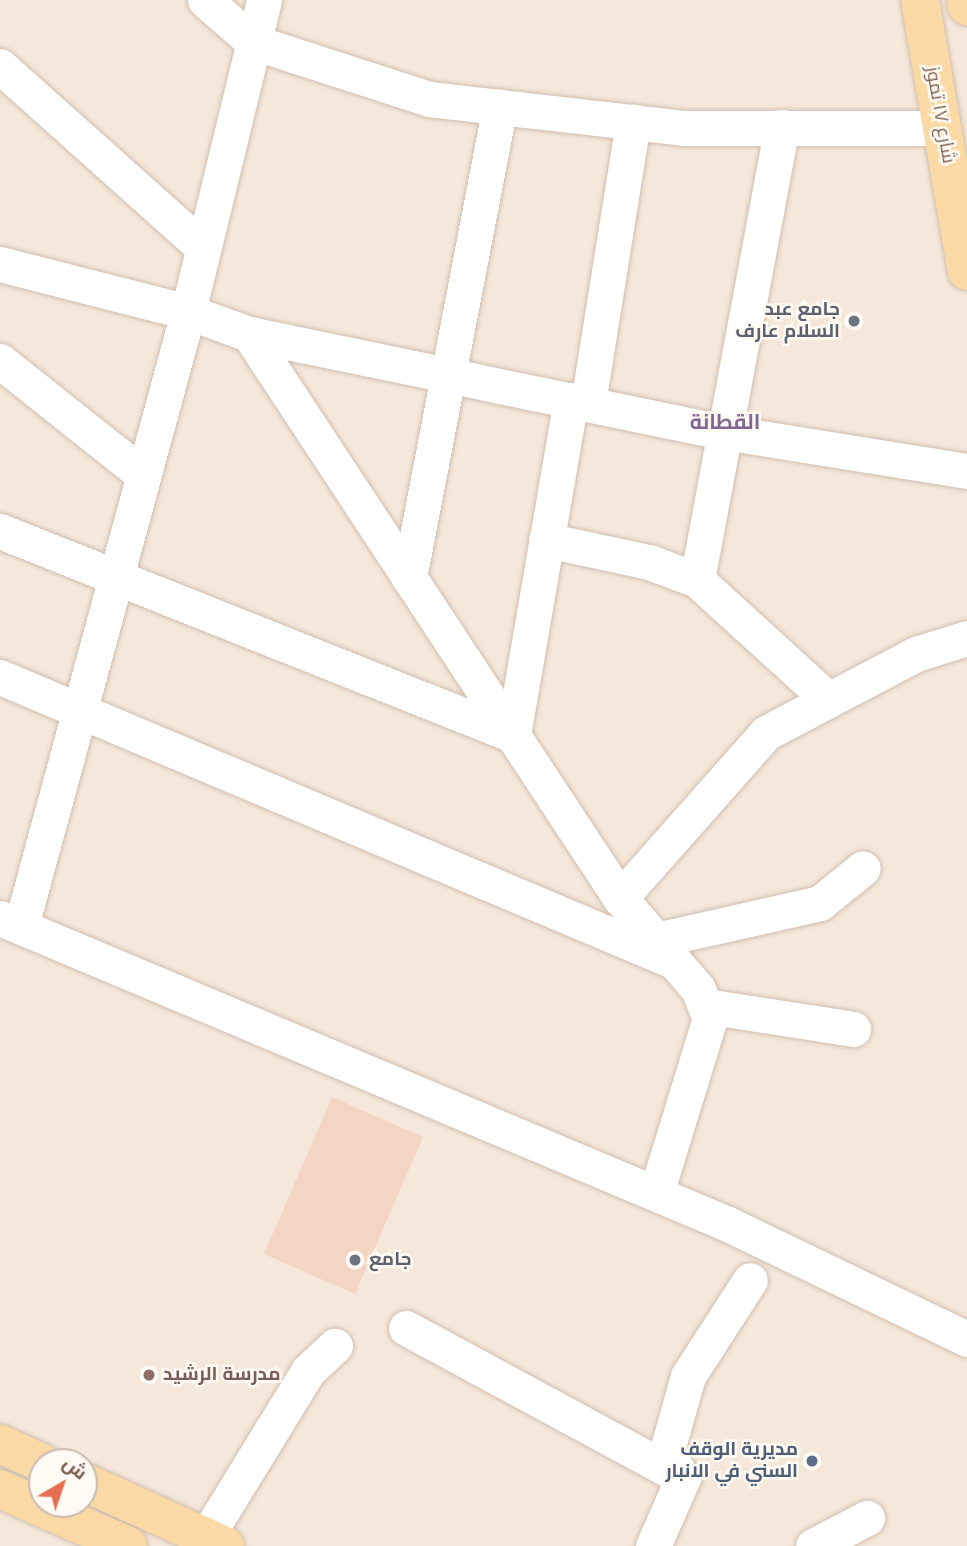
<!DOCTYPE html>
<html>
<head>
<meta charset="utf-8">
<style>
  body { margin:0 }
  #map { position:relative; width:967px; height:1546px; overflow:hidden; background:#fdf6ec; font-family:"Varela Round",Cairo,sans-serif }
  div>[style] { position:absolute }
  .residential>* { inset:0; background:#f5e8da }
  .building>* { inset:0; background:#f3d5c3 }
  .roads { filter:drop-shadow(0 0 2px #d1beb0) drop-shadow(0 0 2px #d1beb0) }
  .minor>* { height:35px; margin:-17.5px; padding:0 17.5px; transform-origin:17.5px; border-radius:17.5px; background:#fff }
  .major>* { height:38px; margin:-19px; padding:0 19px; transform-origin:19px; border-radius:19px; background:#fbd9a5 }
  .dots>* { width:19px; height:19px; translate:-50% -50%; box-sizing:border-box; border:4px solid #fffaf3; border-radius:50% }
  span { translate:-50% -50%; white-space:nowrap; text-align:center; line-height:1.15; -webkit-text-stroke:5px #fffaf3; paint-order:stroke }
  .street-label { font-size:19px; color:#7a5c4d }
  .worship-label { font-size:19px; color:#5b616d; font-weight:700 }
  .right { translate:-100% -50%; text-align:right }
  .left { translate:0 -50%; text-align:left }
  .education-label { font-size:19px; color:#785e54; font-weight:700 }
  .service-label { font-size:19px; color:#4e5e75; font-weight:700 }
  .neighbourhood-label { font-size:21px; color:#846695; font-weight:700 }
  .north { position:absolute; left:28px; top:1448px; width:70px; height:70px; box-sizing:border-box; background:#fffaf3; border:2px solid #cabbb1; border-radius:50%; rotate:39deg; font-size:19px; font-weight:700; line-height:28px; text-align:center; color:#7a5c4d }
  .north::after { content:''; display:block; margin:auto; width:24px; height:32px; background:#e76f51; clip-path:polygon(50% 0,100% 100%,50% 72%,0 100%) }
</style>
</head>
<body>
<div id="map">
  <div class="residential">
    <div style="clip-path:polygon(evenodd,0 0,967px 0,967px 1546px,0 1546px,0 0,42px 1462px,84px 1462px,84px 1504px,42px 1504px,42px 1462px)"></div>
  </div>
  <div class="building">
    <div style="clip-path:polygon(332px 1097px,423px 1137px,355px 1294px,264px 1254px)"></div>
  </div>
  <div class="roads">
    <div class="minor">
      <div style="left:205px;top:0;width:64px;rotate:41.2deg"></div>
      <div style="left:253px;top:42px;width:185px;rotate:17.9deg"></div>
      <div style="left:429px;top:99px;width:256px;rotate:6.5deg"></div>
      <div style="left:683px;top:128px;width:259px"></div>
      <div style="left:0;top:66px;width:268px;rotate:41.8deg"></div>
      <div style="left:0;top:264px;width:194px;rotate:14.3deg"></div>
      <div style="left:188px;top:312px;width:65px;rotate:19.8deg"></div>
      <div style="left:249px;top:334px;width:675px;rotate:56.66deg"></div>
      <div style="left:620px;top:898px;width:120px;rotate:49.4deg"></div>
      <div style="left:698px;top:989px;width:31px;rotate:68deg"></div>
      <div style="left:710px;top:1018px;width:183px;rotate:107.1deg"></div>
      <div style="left:249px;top:334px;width:485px;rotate:11.7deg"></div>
      <div style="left:724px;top:432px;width:246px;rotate:9.1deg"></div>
      <div style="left:0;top:361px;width:181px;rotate:38.5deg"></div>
      <div style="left:588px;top:403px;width:285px;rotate:-80.9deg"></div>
      <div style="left:0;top:531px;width:552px;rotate:21.69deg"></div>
      <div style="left:513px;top:735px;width:340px;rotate:-80.2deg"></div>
      <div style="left:546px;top:540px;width:105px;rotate:12.1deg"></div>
      <div style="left:649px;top:562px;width:51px;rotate:20.6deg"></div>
      <div style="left:697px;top:580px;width:178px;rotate:42.3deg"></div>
      <div style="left:409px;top:578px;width:480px;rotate:-79.1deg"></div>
      <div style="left:697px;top:580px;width:461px;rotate:-79.4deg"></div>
      <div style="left:0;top:677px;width:725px;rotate:22.89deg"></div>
      <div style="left:620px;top:898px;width:220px;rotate:-48.5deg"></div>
      <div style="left:766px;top:733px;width:170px;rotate:-27.8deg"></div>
      <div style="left:916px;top:654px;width:53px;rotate:-17.4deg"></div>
      <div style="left:0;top:918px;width:790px;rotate:22.8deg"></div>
      <div style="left:728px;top:1224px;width:265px;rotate:25.7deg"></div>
      <div style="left:21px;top:926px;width:636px;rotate:-74.78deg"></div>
      <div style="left:188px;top:312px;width:321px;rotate:-76.3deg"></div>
      <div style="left:656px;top:940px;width:168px;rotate:-12.7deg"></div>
      <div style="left:820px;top:903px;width:55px;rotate:-39.1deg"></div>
      <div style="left:705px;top:1006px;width:150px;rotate:8.8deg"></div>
      <div style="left:406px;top:1328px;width:315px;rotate:28.4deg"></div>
      <div style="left:206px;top:1537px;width:195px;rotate:-58.4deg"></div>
      <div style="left:308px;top:1371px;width:37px;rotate:-43deg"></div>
      <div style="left:653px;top:1546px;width:74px;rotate:-66.2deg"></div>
      <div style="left:683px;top:1478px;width:29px;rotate:-125deg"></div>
      <div style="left:666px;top:1454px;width:81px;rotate:-74.2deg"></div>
      <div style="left:688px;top:1376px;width:114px;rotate:-57.1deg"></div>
      <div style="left:813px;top:1546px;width:61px;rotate:-27.4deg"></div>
    </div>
    <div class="major">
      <div style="left:920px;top:0;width:275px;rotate:80.2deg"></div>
      <div style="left:966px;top:0;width:6px;rotate:81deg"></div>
      <div style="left:0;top:1444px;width:46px;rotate:24.3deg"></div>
      <div style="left:84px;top:1482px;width:155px;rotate:24.4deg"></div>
      <div style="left:0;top:1489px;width:140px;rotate:24deg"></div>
    </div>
  </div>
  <div class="dots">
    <div style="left:854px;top:321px;background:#6b7280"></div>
    <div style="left:355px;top:1260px;background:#6b7280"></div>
    <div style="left:149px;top:1375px;background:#8d6e63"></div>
    <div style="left:812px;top:1461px;background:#5c6f8a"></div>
  </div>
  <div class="street-label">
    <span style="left:940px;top:115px;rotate:80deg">شارع ١٧ تموز</span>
  </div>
  <div class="worship-label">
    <span class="right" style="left:840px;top:321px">جامع عبد<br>السلام عارف</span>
    <span class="left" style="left:369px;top:1260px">جامع</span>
  </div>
  <div class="education-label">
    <span class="left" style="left:163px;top:1375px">مدرسة الرشيد</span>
  </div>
  <div class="service-label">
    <span class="right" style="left:798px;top:1461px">مديرية الوقف<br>السني في الانبار</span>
  </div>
  <div class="neighbourhood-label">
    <span style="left:725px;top:423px">القطانة</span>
  </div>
  <div class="north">ش</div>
</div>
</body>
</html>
